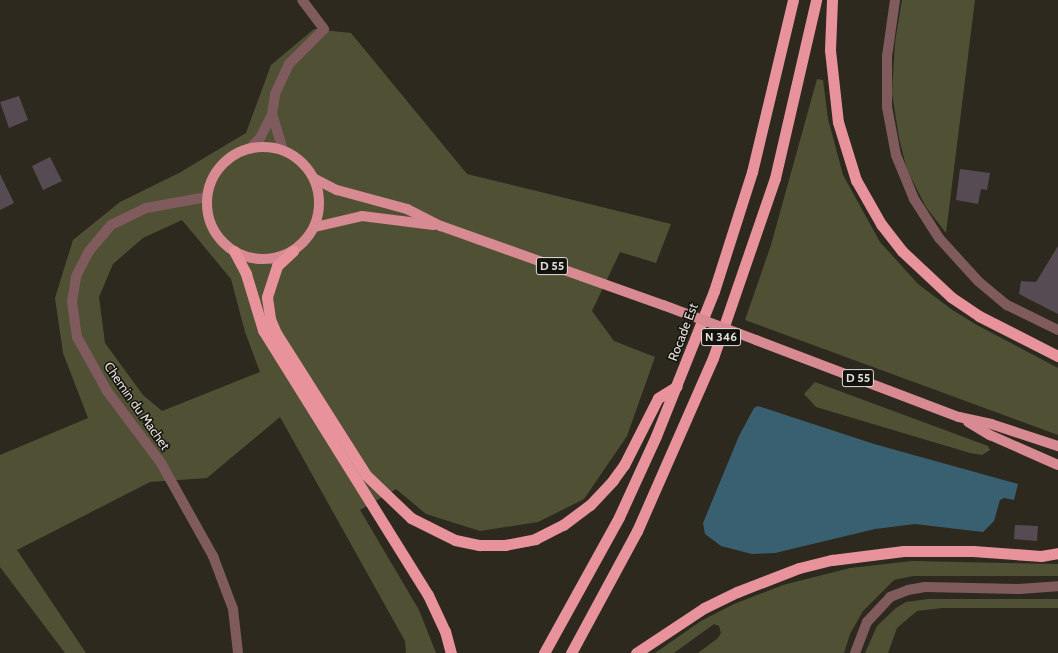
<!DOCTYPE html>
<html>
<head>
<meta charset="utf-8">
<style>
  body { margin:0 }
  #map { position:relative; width:1058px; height:653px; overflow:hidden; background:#2d291f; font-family:Cabin,sans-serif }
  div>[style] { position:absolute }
  .green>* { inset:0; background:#505134 }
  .water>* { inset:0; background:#396070 }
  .building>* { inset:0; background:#564b52 }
  .minor>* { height:10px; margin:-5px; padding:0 5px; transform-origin:5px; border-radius:5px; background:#805b5e }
  .primary>* { height:10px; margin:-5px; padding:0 5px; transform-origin:5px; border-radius:5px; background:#d78a91 }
  .primary>.ring { margin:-5px; padding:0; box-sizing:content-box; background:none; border:10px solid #d78a91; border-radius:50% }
  .trunk>* { height:11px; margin:-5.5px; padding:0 5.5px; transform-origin:5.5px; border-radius:5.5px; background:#e8939b }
  .primary-bridge>* { height:10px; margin:-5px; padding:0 5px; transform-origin:5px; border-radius:5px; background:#d78a91 }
  span { translate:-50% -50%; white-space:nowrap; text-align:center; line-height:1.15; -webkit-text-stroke:3px #14120e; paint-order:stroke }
  .shield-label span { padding:1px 3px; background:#14120e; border:1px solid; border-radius:3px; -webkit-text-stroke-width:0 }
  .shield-label { font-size:12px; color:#e3e1da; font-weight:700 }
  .street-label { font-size:13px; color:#e3e1da }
</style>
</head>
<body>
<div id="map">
  <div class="green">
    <div style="clip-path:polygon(902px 0,975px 0,946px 233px,926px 207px,907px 170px,899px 138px,892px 93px,895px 42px)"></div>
    <div style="clip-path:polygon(evenodd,314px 29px,351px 33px,467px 174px,671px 224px,656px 263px,620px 252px,592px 311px,614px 341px,655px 357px,627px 436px,584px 499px,538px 522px,480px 531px,426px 514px,396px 489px,360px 510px,419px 610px,436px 653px,406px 653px,405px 641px,280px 417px,207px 478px,150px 482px,17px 550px,86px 653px,65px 653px,0 567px,0 455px,88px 418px,63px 353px,55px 298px,73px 240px,120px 202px,179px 173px,246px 133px,271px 65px,314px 29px,182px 220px,231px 279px,245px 332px,260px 372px,162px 411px,143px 395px,105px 343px,99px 297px,113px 264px,143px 238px,182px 220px)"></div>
    <div style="clip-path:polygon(817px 79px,823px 80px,828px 119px,843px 175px,880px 242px,918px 284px,951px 309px,975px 324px,1058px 368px,1058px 435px,745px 320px,771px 245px)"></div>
    <div style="clip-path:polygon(815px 382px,988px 446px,990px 450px,982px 455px,970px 453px,816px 407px,804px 394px)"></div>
    <div style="clip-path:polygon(912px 561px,1058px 564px,1058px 576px,913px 576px,894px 580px,863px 611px,850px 634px,844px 653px,698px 653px,718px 638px,721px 633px,719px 626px,714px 624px,674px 653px,655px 653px,701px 621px,734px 604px,783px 585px,850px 568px)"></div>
    <div style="clip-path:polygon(928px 599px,1058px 599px,1058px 608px,942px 608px,917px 611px,897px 628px,888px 653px,865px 653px,877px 626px,896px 608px,906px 602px)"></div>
  </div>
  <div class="water">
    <div style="clip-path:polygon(758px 406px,874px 444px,1018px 484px,1014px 500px,1004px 498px,1000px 500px,994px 521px,983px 532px,915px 524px,875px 529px,775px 553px,752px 554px,721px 546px,705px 534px,703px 523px,739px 436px,754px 408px)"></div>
  </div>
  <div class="building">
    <div style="clip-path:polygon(19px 96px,28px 120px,9px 128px,0 102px)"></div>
    <div style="clip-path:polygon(50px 157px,62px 181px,43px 190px,32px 166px)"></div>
    <div style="clip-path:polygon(960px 169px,990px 173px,987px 190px,981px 189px,978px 204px,956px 200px)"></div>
    <div style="clip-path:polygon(0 174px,14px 203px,0 210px)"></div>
    <div style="clip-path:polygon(1058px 246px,1058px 314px,1019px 294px,1021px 281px,1036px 282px)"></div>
    <div style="clip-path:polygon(1015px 525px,1038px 526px,1037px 541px,1014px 539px)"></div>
  </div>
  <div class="minor">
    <div style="left:895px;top:0;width:57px;rotate:98.1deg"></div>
    <div style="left:887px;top:56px;width:51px;rotate:90deg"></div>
    <div style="left:887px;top:107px;width:49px;rotate:79.4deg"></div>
    <div style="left:896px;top:155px;width:48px;rotate:67.8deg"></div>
    <div style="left:914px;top:199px;width:46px;rotate:57.3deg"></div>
    <div style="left:939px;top:238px;width:58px;rotate:47.8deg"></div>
    <div style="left:978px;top:281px;width:38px;rotate:40deg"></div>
    <div style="left:1007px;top:305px;width:57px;rotate:26.1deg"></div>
    <div style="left:272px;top:114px;width:37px;rotate:73deg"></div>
    <div style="left:251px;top:147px;width:13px;rotate:-45deg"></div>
    <div style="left:260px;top:138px;width:27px;rotate:-63deg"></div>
    <div style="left:272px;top:114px;width:20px;rotate:-81deg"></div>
    <div style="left:275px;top:94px;width:33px;rotate:-65deg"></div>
    <div style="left:289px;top:64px;width:49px;rotate:-45deg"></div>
    <div style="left:324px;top:29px;width:36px;rotate:-127deg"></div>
    <div style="left:207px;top:197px;width:62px;rotate:169.8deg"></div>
    <div style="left:146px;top:208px;width:39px;rotate:154deg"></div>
    <div style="left:111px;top:225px;width:34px;rotate:130deg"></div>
    <div style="left:89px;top:251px;width:29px;rotate:117deg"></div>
    <div style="left:76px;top:277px;width:25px;rotate:99deg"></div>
    <div style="left:72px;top:302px;width:35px;rotate:82deg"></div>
    <div style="left:77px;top:337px;width:62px;rotate:60.9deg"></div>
    <div style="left:107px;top:391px;width:90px;rotate:53.1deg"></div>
    <div style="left:161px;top:463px;width:107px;rotate:60.8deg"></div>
    <div style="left:213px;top:556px;width:57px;rotate:69.3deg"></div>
    <div style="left:233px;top:609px;width:44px;rotate:83.5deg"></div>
    <div style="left:855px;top:653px;width:33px;rotate:-69deg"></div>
    <div style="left:867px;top:622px;width:34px;rotate:-47deg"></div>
    <div style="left:890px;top:597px;width:19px;rotate:-21deg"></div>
    <div style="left:908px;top:590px;width:17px;rotate:-10deg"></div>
    <div style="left:925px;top:587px;width:94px;rotate:1.2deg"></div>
    <div style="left:1019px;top:589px;width:39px;rotate:-4deg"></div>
  </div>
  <div class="primary">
    <div class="ring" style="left:207px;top:147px;width:102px;height:102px"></div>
    <div style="left:315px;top:179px;width:25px;rotate:27deg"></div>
    <div style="left:337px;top:190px;width:73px;rotate:15.2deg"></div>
    <div style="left:407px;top:209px;width:38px;rotate:27deg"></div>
    <div style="left:441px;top:226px;width:236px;rotate:19.6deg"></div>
    <div style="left:315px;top:227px;width:48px;rotate:-13.2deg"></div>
    <div style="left:362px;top:216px;width:72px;rotate:7.2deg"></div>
    <div style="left:756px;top:340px;width:217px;rotate:20.8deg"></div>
    <div style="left:959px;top:417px;width:33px;rotate:12deg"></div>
    <div style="left:991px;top:424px;width:71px;rotate:18.2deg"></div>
    <div style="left:968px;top:422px;width:26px;rotate:31deg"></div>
    <div style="left:990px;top:435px;width:74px;rotate:23.8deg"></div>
  </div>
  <div class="trunk">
    <div style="left:832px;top:0;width:50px;rotate:92.3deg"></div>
    <div style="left:830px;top:50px;width:72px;rotate:83.7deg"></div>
    <div style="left:838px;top:122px;width:61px;rotate:72.8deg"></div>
    <div style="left:856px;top:180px;width:51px;rotate:60.4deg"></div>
    <div style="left:881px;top:224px;width:34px;rotate:52deg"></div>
    <div style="left:902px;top:251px;width:67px;rotate:43.2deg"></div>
    <div style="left:951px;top:297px;width:34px;rotate:34deg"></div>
    <div style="left:979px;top:316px;width:89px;rotate:26.9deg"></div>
    <div style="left:234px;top:251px;width:26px;rotate:62deg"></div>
    <div style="left:246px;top:274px;width:59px;rotate:73.1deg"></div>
    <div style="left:263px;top:330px;width:312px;rotate:58.1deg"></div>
    <div style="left:428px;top:595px;width:40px;rotate:65deg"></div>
    <div style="left:445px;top:631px;width:23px;rotate:75deg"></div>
    <div style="left:293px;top:251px;width:22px;rotate:137deg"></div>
    <div style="left:277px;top:266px;width:33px;rotate:108deg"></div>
    <div style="left:267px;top:297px;width:22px;rotate:82deg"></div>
    <div style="left:270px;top:319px;width:15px;rotate:67deg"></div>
    <div style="left:276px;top:333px;width:168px;rotate:57.6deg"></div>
    <div style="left:366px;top:475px;width:62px;rotate:43.7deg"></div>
    <div style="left:411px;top:518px;width:49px;rotate:26.6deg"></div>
    <div style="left:455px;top:540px;width:25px;rotate:12deg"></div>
    <div style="left:479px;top:545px;width:26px"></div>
    <div style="left:505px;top:545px;width:31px;rotate:-11deg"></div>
    <div style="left:535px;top:539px;width:31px;rotate:-27deg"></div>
    <div style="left:563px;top:525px;width:34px;rotate:-37deg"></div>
    <div style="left:590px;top:505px;width:34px;rotate:-47deg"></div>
    <div style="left:613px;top:480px;width:19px;rotate:-54deg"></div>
    <div style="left:624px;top:465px;width:75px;rotate:-63.1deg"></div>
    <div style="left:658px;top:398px;width:22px;rotate:-32deg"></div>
    <div style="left:544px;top:653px;width:155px;rotate:-61.1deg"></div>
    <div style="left:619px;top:517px;width:89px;rotate:-65.4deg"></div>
    <div style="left:656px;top:436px;width:156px;rotate:-68.2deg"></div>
    <div style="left:714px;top:291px;width:125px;rotate:-72.3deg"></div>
    <div style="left:752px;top:172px;width:177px;rotate:-76.6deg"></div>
    <div style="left:571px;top:653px;width:139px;rotate:-61.6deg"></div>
    <div style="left:637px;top:531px;width:189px;rotate:-66.3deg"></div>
    <div style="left:713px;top:358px;width:190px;rotate:-71deg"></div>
    <div style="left:775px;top:178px;width:183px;rotate:-77deg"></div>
    <div style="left:636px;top:653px;width:82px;rotate:-33.5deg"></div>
    <div style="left:704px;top:608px;width:37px;rotate:-26deg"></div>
    <div style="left:737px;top:592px;width:66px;rotate:-21.2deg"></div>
    <div style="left:799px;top:568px;width:34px;rotate:-14deg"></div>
    <div style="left:832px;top:560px;width:72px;rotate:-7.2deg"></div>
    <div style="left:903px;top:551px;width:70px"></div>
    <div style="left:973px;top:551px;width:68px;rotate:4.2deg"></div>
    <div style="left:1041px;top:556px;width:17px;rotate:-10deg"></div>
  </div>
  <div class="primary-bridge">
    <div style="left:663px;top:305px;width:99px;rotate:20.6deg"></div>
  </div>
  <div class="shield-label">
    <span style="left:552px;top:266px">D 55</span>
    <span style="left:721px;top:337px">N 346</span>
    <span style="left:858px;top:378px">D 55</span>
  </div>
  <div class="street-label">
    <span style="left:683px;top:332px;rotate:-69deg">Rocade Est</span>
    <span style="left:137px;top:406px;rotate:55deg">Chemin du Machet</span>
  </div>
</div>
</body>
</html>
